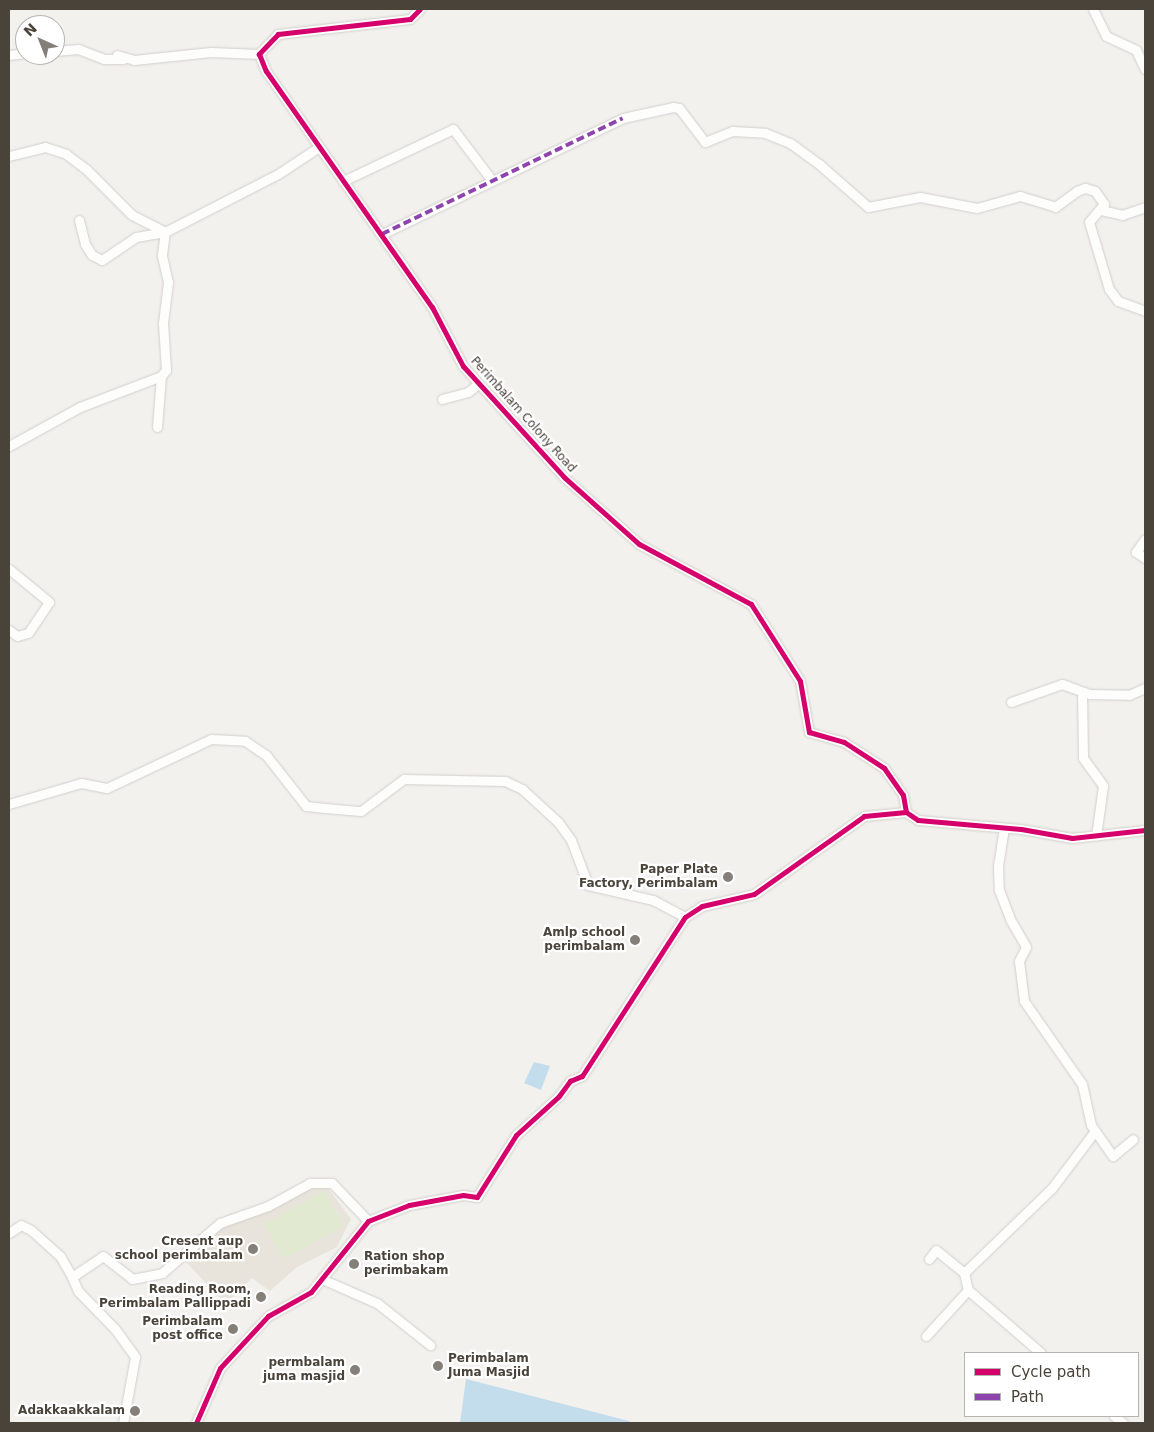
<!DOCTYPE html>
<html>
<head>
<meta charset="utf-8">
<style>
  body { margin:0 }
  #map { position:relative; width:1154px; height:1432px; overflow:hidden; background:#f3f1ee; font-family:"DejaVu Sans",sans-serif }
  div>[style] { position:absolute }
  .education>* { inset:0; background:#e8e4db }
  .green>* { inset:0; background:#e1ead1 }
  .water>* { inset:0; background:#c3ddec }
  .roads { filter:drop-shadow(0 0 1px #d1cfcc) drop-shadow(0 0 1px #d1cfcc) }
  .minor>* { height:9px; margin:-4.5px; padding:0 4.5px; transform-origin:4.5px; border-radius:4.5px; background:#fdfdfc }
  .quiet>* { height:4px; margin-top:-2px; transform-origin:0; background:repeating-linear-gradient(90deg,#8e44ad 0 8px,transparent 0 12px) }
  .cycleway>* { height:5px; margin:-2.5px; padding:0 2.5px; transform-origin:2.5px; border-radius:2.5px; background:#d6006c }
  .dots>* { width:14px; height:14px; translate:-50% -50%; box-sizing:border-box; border:2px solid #fff; border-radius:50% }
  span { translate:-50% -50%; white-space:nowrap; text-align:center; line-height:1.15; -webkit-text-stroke:4.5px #fff; paint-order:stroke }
  .street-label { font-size:12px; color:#49433a }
  .poi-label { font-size:12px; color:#49433a; font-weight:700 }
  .right { translate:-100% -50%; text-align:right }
  .left { translate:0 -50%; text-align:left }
  .frame { position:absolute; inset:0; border:10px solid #49433a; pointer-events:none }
  .legend { position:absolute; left:964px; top:1352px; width:175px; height:65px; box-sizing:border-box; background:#fff; border:1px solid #b6b4b0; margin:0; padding:6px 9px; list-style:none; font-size:15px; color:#49433a }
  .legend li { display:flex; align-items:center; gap:10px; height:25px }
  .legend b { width:25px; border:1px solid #b6b4b0 }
  .north { position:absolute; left:15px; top:15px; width:50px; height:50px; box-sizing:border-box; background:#fff; border:1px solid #b6b4b0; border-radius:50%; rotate:316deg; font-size:14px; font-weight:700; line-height:20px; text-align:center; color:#49433a }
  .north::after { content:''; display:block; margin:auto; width:18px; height:22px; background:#848079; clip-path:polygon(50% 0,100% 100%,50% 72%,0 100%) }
</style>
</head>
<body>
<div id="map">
  <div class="education">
    <div style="clip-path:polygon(325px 1184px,351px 1219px,337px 1247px,297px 1267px,270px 1291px,252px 1278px,226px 1304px,184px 1260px,225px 1223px)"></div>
  </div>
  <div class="green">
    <div style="clip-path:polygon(325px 1191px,344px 1226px,283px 1259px,264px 1224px)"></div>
  </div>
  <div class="water">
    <div style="clip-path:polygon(534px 1062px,550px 1066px,541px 1090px,524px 1083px)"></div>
    <div style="clip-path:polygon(466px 1379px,629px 1421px,631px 1423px,460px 1423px)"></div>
  </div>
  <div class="roads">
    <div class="minor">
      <div style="left:420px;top:9px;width:14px;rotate:135deg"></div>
      <div style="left:410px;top:19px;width:133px;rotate:173.5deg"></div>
      <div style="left:278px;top:34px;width:28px;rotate:134deg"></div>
      <div style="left:259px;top:54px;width:18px;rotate:68deg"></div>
      <div style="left:266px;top:71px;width:289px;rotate:54.9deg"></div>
      <div style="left:432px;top:307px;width:67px;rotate:62.3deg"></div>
      <div style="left:463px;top:366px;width:151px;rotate:47.7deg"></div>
      <div style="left:565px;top:478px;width:99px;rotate:41.7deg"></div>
      <div style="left:639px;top:544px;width:127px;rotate:28.2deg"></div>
      <div style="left:751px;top:604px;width:91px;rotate:57.5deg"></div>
      <div style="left:800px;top:681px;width:52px;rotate:80deg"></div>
      <div style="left:809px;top:732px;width:36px;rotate:16deg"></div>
      <div style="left:844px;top:742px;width:48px;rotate:33deg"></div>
      <div style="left:884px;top:768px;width:33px;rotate:55deg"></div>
      <div style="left:903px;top:795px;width:17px;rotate:80deg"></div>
      <div style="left:906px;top:812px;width:14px;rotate:34deg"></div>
      <div style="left:918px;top:820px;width:103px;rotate:5deg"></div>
      <div style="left:1021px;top:829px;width:52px;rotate:10deg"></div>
      <div style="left:1072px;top:838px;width:73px;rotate:-6.3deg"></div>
      <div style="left:1093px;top:9px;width:30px;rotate:64deg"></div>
      <div style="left:1106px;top:36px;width:33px;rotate:25deg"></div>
      <div style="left:1136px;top:50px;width:21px;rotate:65deg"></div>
      <div style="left:55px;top:51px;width:23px;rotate:-5deg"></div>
      <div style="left:78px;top:49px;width:28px;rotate:21deg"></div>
      <div style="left:104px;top:59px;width:19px"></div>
      <div style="left:9px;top:55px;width:16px;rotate:-7deg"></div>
      <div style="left:117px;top:55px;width:18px;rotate:16deg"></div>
      <div style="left:134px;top:60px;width:77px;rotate:-5.9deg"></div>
      <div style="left:211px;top:52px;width:48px;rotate:2.4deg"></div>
      <div style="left:9px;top:156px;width:37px;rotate:-14deg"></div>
      <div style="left:45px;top:147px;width:22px;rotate:18deg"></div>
      <div style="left:66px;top:154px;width:25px;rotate:37deg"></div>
      <div style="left:86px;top:169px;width:65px;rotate:45deg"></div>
      <div style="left:132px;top:215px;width:37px;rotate:27deg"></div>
      <div style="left:343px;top:181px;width:122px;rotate:-25.3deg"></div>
      <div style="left:453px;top:129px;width:63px;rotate:52.8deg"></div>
      <div style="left:1101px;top:210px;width:22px;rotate:13deg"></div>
      <div style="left:1122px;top:215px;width:24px;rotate:-19deg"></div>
      <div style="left:79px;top:220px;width:25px;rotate:76deg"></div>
      <div style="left:85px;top:244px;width:13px;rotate:58deg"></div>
      <div style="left:92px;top:255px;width:11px;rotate:27deg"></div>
      <div style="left:102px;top:260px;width:41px;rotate:-34.1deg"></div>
      <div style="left:136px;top:237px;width:29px;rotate:-10deg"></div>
      <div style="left:382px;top:234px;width:267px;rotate:-25.7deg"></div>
      <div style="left:623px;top:118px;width:51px;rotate:-12.4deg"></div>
      <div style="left:673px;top:107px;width:6px;rotate:9deg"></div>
      <div style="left:679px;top:108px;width:43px;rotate:52.6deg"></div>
      <div style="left:705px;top:142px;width:29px;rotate:-22deg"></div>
      <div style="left:732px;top:131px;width:33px;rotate:3deg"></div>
      <div style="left:765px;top:133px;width:27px;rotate:22deg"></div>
      <div style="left:790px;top:143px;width:36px;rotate:36deg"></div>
      <div style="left:819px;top:164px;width:65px;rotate:41.3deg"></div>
      <div style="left:868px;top:207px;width:53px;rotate:-10.9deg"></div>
      <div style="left:920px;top:197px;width:58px;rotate:10.9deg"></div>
      <div style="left:977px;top:208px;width:45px;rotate:-15.6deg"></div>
      <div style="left:1020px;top:196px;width:37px;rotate:17deg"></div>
      <div style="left:1055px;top:207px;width:27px;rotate:-36deg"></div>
      <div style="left:1077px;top:191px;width:9px;rotate:-21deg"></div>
      <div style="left:1085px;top:188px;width:10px;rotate:17deg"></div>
      <div style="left:1095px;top:191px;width:16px;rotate:55deg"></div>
      <div style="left:1104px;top:204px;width:23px;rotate:130deg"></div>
      <div style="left:1089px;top:222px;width:70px;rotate:73.4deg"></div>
      <div style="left:1109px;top:289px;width:15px;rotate:53deg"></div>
      <div style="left:1118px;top:301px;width:29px;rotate:20deg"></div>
      <div style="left:442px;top:399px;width:27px;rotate:-15deg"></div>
      <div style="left:468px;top:392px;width:14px;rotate:-39deg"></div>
      <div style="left:157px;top:427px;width:51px;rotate:-85.5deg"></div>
      <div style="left:9px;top:446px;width:81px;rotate:-28.8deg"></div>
      <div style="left:80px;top:407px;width:87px;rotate:-20.9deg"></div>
      <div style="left:161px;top:376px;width:8px;rotate:-50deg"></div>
      <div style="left:166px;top:370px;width:47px;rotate:-93.7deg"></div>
      <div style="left:163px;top:323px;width:41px;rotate:-83deg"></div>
      <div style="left:168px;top:282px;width:28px;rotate:-103deg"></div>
      <div style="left:162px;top:255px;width:23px;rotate:-83deg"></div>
      <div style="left:165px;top:232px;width:127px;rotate:-27.2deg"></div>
      <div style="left:278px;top:174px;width:49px;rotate:-33.4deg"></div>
      <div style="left:1145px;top:539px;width:16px;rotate:125deg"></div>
      <div style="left:1136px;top:552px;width:11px;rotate:34deg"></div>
      <div style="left:9px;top:569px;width:52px;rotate:39.5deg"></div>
      <div style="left:49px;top:602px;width:37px;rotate:124deg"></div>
      <div style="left:28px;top:633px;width:11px;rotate:165deg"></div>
      <div style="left:17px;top:636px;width:10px;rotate:-143deg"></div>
      <div style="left:1082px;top:692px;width:66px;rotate:89.1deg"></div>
      <div style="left:1083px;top:758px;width:34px;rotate:54deg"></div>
      <div style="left:1103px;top:786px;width:50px;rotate:98deg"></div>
      <div style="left:1011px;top:702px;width:54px;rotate:-19.4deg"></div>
      <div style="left:1062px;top:684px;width:30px;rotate:20deg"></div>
      <div style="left:1090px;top:694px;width:39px;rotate:1deg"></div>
      <div style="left:1129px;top:695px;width:17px;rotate:-24deg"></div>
      <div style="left:9px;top:804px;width:75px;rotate:-16.3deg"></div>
      <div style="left:81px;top:783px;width:26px;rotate:11deg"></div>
      <div style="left:107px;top:788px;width:115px;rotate:-25.2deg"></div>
      <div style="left:211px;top:739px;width:34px;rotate:3deg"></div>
      <div style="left:245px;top:741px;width:25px;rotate:34deg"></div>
      <div style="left:266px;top:755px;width:65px;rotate:51.9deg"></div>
      <div style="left:306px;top:806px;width:19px;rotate:6deg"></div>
      <div style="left:325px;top:808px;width:36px;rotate:5deg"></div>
      <div style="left:361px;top:811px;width:54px;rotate:-36.7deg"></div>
      <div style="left:404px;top:779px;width:101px;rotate:1.1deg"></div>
      <div style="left:505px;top:781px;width:19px;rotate:25deg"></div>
      <div style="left:522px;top:789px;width:49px;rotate:42.5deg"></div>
      <div style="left:558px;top:822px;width:22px;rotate:54deg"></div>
      <div style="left:571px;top:840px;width:48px;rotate:69.3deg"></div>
      <div style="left:588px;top:885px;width:67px;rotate:13deg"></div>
      <div style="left:653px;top:900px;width:36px;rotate:28deg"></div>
      <div style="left:1004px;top:828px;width:39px;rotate:99deg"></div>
      <div style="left:998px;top:867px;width:23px;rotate:88deg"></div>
      <div style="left:999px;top:890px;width:31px;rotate:69deg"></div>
      <div style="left:1010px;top:919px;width:32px;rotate:60deg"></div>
      <div style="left:1026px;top:947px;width:16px;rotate:117deg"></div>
      <div style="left:1019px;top:961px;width:40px;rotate:82.9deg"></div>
      <div style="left:1024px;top:1001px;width:101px;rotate:55.1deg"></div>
      <div style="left:1082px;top:1084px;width:42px;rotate:77.6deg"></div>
      <div style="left:1091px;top:1125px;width:38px;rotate:55deg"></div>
      <div style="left:1113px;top:1156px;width:26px;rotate:-40deg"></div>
      <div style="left:9px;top:1233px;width:14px;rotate:-34deg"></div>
      <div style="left:21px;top:1225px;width:11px;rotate:27deg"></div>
      <div style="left:31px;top:1230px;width:39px;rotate:42deg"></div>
      <div style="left:60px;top:1256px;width:24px;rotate:60deg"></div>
      <div style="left:72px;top:1277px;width:37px;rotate:-34deg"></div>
      <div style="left:103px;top:1256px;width:37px;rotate:38deg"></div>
      <div style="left:132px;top:1279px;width:31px;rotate:-11deg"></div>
      <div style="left:162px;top:1273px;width:77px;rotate:-40.8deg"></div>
      <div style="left:220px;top:1223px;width:51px;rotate:-19.5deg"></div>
      <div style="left:268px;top:1206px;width:48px;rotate:-28.7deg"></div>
      <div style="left:310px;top:1183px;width:22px"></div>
      <div style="left:332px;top:1183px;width:52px;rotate:46.5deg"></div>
      <div style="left:929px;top:1259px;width:11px;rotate:-52deg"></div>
      <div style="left:936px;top:1250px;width:36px;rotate:39deg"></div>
      <div style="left:964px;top:1273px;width:122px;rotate:-44deg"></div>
      <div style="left:1052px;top:1188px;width:71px;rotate:-53deg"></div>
      <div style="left:72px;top:1277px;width:15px;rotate:67deg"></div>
      <div style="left:78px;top:1291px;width:53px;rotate:45.8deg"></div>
      <div style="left:115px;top:1329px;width:34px;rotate:54deg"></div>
      <div style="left:135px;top:1357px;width:67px;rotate:100.3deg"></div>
      <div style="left:322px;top:1279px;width:60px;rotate:23.6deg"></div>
      <div style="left:377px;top:1303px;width:68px;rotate:38.4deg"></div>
      <div style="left:968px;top:1290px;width:96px;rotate:40.8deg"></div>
      <div style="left:926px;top:1336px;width:62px;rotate:-47.6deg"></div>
      <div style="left:968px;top:1290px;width:17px;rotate:-103deg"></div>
      <div style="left:1114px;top:1416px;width:11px;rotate:38deg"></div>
      <div style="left:196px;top:1423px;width:60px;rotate:-66.4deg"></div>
      <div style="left:220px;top:1368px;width:71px;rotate:-47.3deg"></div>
      <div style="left:268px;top:1316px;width:49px;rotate:-29.2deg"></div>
      <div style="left:311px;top:1292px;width:91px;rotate:-51.2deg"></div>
      <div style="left:368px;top:1221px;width:44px;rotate:-21.3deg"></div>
      <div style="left:409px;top:1205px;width:55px;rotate:-10.5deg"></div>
      <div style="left:463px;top:1195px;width:14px;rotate:8deg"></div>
      <div style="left:477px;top:1197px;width:73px;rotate:-57.8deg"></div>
      <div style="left:516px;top:1135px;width:58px;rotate:-42.2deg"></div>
      <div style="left:559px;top:1096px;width:19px;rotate:-54deg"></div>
      <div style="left:570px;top:1081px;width:13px;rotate:-23deg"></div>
      <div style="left:582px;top:1076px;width:189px;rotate:-57.1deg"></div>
      <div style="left:685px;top:917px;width:20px;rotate:-33deg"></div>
      <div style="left:702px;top:906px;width:53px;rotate:-13deg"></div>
      <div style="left:754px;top:894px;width:135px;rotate:-35.3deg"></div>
      <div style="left:864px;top:816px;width:42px;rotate:-5.4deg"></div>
    </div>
  </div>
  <div class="quiet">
    <div style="left:382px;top:234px;width:267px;rotate:-25.7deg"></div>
  </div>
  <div class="cycleway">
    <div style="left:420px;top:9px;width:14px;rotate:135deg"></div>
    <div style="left:410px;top:19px;width:133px;rotate:173.5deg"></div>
    <div style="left:278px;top:34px;width:28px;rotate:134deg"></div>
    <div style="left:259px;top:54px;width:18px;rotate:68deg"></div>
    <div style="left:266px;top:71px;width:289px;rotate:54.9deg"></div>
    <div style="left:432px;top:307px;width:67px;rotate:62.3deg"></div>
    <div style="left:463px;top:366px;width:151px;rotate:47.7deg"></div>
    <div style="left:565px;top:478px;width:99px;rotate:41.7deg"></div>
    <div style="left:639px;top:544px;width:127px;rotate:28.2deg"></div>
    <div style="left:751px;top:604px;width:91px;rotate:57.5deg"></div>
    <div style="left:800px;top:681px;width:52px;rotate:80deg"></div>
    <div style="left:809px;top:732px;width:36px;rotate:16deg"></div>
    <div style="left:844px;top:742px;width:48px;rotate:33deg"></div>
    <div style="left:884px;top:768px;width:33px;rotate:55deg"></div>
    <div style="left:903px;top:795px;width:17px;rotate:80deg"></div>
    <div style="left:906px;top:812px;width:14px;rotate:34deg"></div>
    <div style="left:918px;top:820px;width:103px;rotate:5deg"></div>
    <div style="left:1021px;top:829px;width:52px;rotate:10deg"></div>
    <div style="left:1072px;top:838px;width:73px;rotate:-6.3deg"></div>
    <div style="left:196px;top:1423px;width:60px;rotate:-66.4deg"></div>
    <div style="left:220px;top:1368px;width:71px;rotate:-47.3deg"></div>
    <div style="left:268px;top:1316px;width:49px;rotate:-29.2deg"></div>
    <div style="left:311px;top:1292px;width:91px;rotate:-51.2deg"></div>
    <div style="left:368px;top:1221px;width:44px;rotate:-21.3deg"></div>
    <div style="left:409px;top:1205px;width:55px;rotate:-10.5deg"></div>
    <div style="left:463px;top:1195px;width:14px;rotate:8deg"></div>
    <div style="left:477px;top:1197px;width:73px;rotate:-57.8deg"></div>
    <div style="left:516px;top:1135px;width:58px;rotate:-42.2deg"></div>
    <div style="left:559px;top:1096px;width:19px;rotate:-54deg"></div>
    <div style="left:570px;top:1081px;width:13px;rotate:-23deg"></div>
    <div style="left:582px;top:1076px;width:189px;rotate:-57.1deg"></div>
    <div style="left:685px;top:917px;width:20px;rotate:-33deg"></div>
    <div style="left:702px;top:906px;width:53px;rotate:-13deg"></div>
    <div style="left:754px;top:894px;width:135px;rotate:-35.3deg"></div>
    <div style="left:864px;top:816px;width:42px;rotate:-5.4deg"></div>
  </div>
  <div class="dots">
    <div style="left:728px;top:877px;background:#848079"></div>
    <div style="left:635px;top:940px;background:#848079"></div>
    <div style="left:253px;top:1249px;background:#848079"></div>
    <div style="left:354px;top:1264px;background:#848079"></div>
    <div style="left:261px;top:1297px;background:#848079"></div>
    <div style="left:233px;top:1329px;background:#848079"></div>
    <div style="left:438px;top:1366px;background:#848079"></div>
    <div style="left:355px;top:1370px;background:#848079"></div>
    <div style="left:135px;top:1411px;background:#848079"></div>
  </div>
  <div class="street-label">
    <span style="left:523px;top:415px;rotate:48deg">Perimbalam Colony Road</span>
  </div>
  <div class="poi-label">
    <span class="right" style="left:718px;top:877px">Paper Plate<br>Factory, Perimbalam</span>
    <span class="right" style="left:625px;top:940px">Amlp school<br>perimbalam</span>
    <span class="right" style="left:243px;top:1249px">Cresent aup<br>school perimbalam</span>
    <span class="left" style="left:364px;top:1264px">Ration shop<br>perimbakam</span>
    <span class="right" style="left:251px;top:1297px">Reading Room,<br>Perimbalam Pallippadi</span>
    <span class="right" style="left:223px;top:1329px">Perimbalam<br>post office</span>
    <span class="left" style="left:448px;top:1366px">Perimbalam<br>Juma Masjid</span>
    <span class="right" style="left:345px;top:1370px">permbalam<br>juma masjid</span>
    <span class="right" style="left:125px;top:1411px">Adakkaakkalam</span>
  </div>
  <div class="frame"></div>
  <ul class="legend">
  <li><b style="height:6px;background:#d6006c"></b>Cycle path</li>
  <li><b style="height:6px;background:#8e44ad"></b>Path</li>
  </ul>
  <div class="north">N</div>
</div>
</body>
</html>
